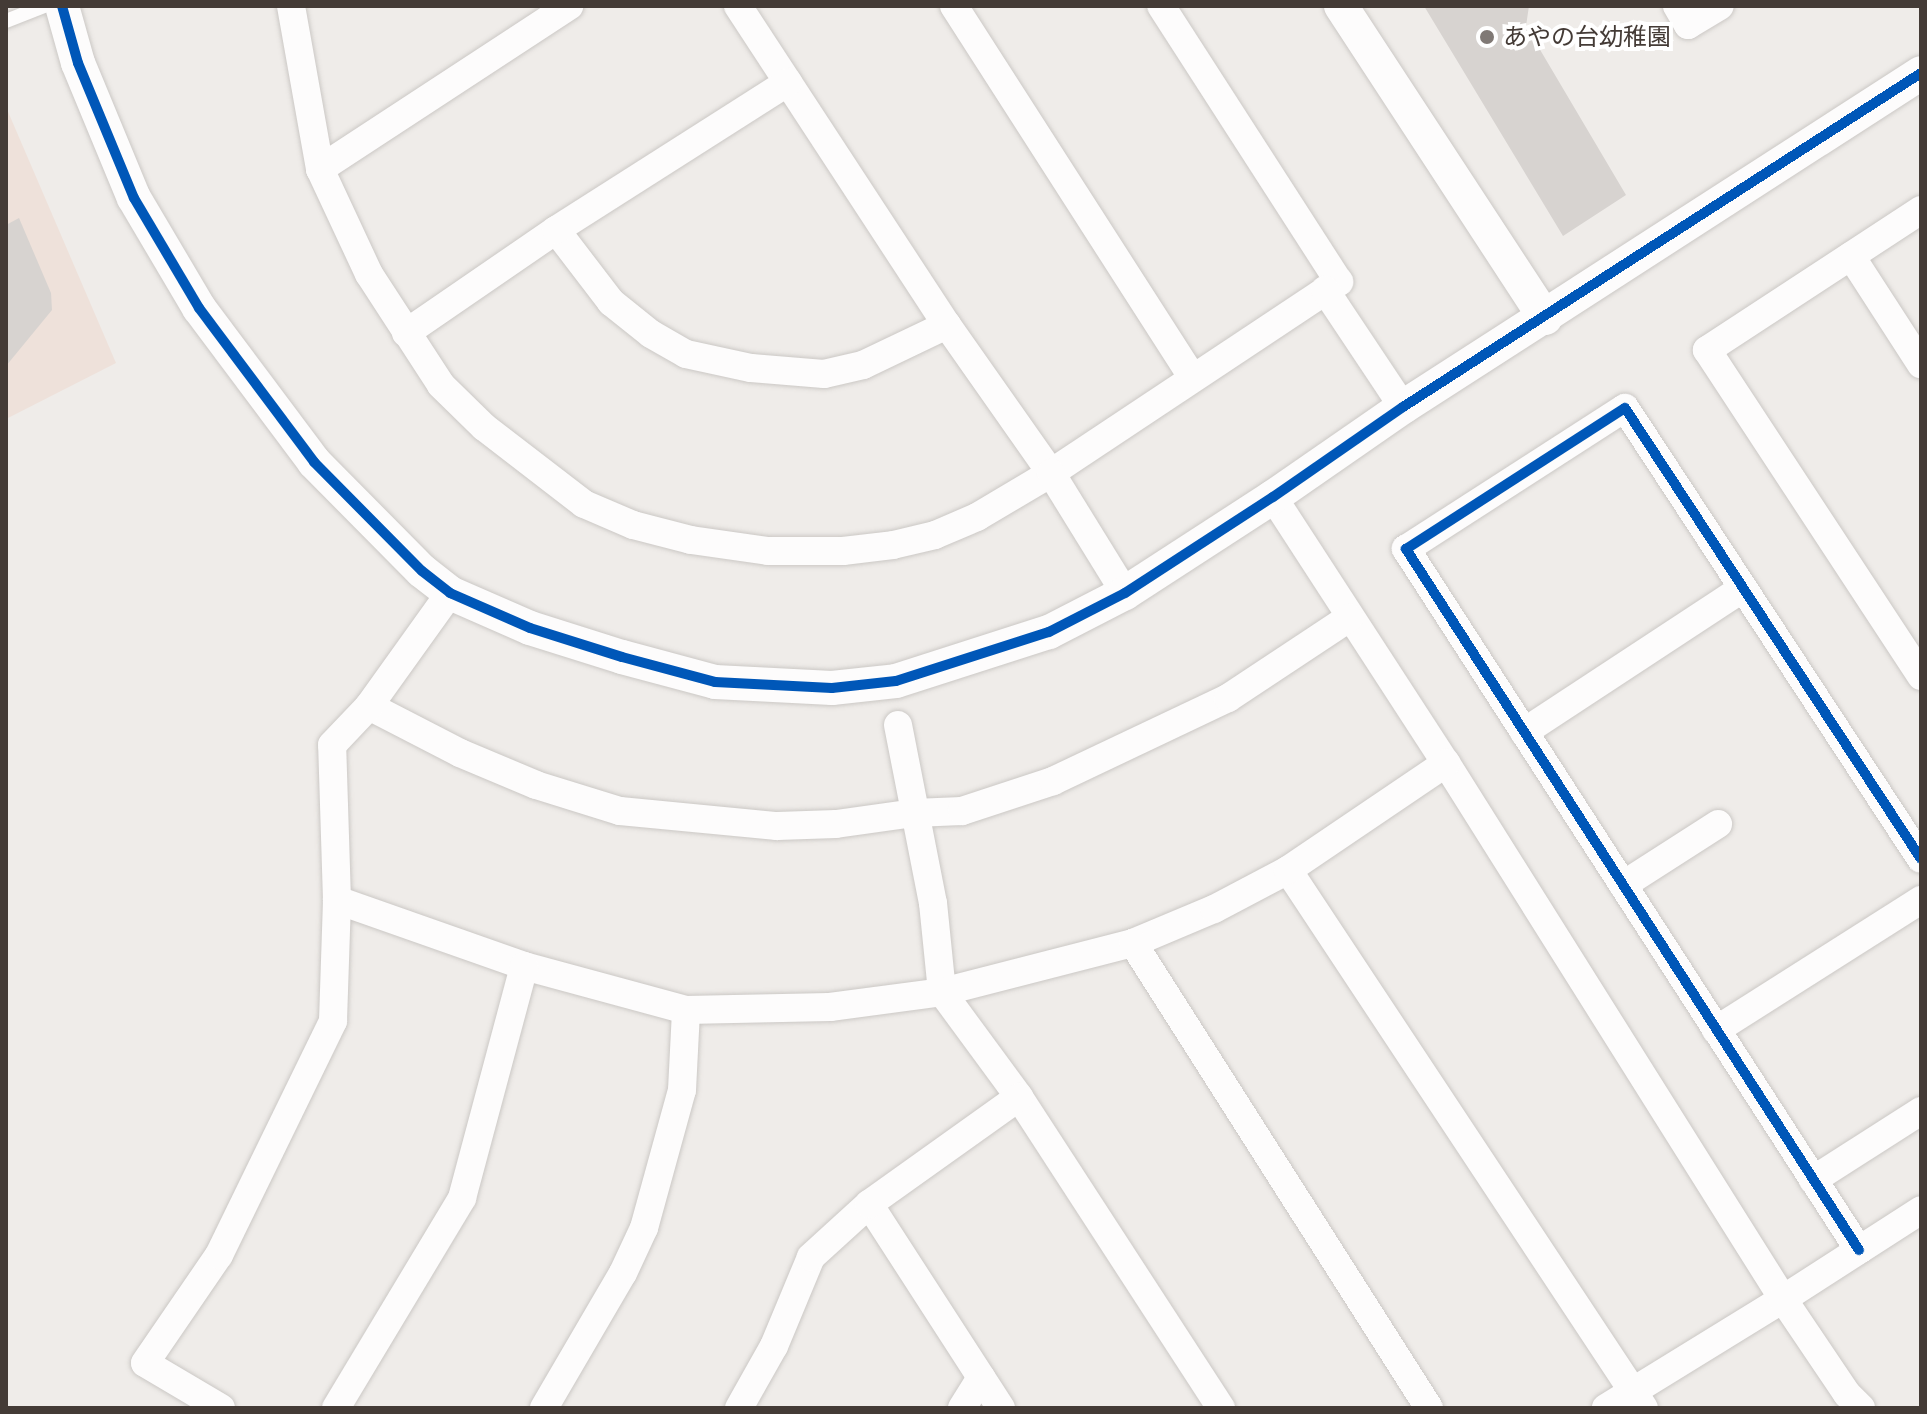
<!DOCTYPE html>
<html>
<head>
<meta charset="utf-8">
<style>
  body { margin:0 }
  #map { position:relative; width:1927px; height:1414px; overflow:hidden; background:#efece9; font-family:"Space Grotesk","Noto Sans JP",sans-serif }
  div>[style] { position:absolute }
  .commercial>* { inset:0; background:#eee1da }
  .building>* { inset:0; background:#d7d3d0 }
  .roads { filter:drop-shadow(0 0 2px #cbc8c5) drop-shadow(0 0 2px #cbc8c5) }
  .service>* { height:14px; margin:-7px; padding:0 7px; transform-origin:7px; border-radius:7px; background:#fdfcfc }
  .minor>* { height:28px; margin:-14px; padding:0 14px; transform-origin:14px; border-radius:14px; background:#fdfcfc }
  .tertiary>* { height:34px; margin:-17px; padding:0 17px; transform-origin:17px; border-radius:17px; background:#fdfcfc }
  .cycleway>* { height:10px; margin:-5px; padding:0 5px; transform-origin:5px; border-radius:5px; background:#0057b8 }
  .dots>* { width:22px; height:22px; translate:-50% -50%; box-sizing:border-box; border:4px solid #fff; border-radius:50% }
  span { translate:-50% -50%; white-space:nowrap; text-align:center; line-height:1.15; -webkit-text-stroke:8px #fff; paint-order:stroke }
  .poi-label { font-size:24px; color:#443b36 }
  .left { translate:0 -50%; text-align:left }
  .frame { position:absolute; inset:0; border:8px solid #443b36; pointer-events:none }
</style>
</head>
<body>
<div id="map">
  <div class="commercial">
    <div style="clip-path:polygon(6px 107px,116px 363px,6px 419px)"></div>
  </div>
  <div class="building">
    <div style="clip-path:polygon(1424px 6px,1529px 6px,1526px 26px,1626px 195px,1563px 236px)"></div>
    <div style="clip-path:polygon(19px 218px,51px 293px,52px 310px,6px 366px,6px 225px)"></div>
  </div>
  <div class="roads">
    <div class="service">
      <div style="left:6px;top:21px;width:41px;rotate:-21.5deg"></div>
    </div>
    <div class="minor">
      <div style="left:291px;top:6px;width:166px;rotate:79.9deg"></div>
      <div style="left:320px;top:169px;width:116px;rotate:65deg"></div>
      <div style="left:369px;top:274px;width:132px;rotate:57deg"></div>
      <div style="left:441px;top:385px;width:60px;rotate:44.3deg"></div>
      <div style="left:484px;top:427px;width:126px;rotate:37.6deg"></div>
      <div style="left:584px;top:504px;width:53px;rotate:23.2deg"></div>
      <div style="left:633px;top:525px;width:60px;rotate:14.5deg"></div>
      <div style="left:691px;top:540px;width:78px;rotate:8.1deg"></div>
      <div style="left:768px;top:551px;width:75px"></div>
      <div style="left:843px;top:551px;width:50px;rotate:-6.8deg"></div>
      <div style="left:893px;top:545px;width:43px;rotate:-13.4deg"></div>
      <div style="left:935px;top:535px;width:46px;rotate:-23.2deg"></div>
      <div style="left:977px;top:517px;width:86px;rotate:-30.7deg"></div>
      <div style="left:1051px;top:473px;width:346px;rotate:-33.6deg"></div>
      <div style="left:1339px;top:282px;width:328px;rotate:-122.8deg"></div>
      <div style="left:738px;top:6px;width:381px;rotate:56.8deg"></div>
      <div style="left:947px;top:325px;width:181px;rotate:54.9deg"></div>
      <div style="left:1051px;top:473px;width:141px;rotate:58.3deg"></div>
      <div style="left:954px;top:6px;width:442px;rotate:57.3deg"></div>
      <div style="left:1677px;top:6px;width:22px;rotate:60deg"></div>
      <div style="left:1688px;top:25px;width:37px;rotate:-31deg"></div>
      <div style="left:320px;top:169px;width:298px;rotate:-33.2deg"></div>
      <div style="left:1921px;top:210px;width:256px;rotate:146.8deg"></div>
      <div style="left:1707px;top:350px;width:390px;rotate:56.7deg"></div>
      <div style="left:556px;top:230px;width:91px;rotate:52.6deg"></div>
      <div style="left:611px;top:302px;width:51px;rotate:38.7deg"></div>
      <div style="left:651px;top:334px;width:40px;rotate:29.7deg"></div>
      <div style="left:686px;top:354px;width:66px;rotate:12.2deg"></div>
      <div style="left:751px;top:368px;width:73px;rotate:4.7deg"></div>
      <div style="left:824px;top:374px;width:40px;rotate:-13deg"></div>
      <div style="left:863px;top:365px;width:93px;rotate:-25.5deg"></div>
      <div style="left:1851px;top:256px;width:129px;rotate:57.1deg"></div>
      <div style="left:1325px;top:290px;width:141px;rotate:56.3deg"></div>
      <div style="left:406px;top:333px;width:182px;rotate:-34.5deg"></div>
      <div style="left:556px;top:230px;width:275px;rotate:-32.5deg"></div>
      <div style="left:1273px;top:497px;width:317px;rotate:57deg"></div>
      <div style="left:1446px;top:763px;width:633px;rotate:57.84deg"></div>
      <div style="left:1783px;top:1299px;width:208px;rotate:148.4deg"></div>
      <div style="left:369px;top:706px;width:102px;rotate:27.3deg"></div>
      <div style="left:460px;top:753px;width:82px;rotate:22.8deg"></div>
      <div style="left:536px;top:785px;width:88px;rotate:17.2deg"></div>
      <div style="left:620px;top:811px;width:158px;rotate:5.5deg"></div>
      <div style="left:777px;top:826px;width:59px;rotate:-1.9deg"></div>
      <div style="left:836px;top:824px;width:79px;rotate:-8deg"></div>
      <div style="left:914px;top:813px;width:48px;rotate:-2.4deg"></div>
      <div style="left:962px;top:811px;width:96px;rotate:-18.2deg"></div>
      <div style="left:1053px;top:781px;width:194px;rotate:-25.4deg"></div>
      <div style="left:1228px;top:698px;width:145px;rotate:-33.5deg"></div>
      <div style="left:898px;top:725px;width:181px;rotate:78.9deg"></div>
      <div style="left:933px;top:903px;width:89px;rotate:84.2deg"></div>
      <div style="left:942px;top:992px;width:130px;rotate:53.7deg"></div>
      <div style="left:1019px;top:1097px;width:371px;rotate:57deg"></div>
      <div style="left:1524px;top:732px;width:262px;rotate:-33.3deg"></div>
      <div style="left:1288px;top:870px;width:645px;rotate:56.51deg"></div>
      <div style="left:1623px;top:885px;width:113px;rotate:-32.7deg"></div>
      <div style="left:337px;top:900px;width:198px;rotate:19.4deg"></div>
      <div style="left:524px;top:966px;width:168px;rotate:15.2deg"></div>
      <div style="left:686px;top:1010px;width:144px;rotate:-1.2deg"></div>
      <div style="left:830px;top:1007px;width:113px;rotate:-7.6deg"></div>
      <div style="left:942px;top:992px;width:197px;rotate:-14.4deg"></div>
      <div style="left:1133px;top:943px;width:88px;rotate:-22.8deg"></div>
      <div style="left:1214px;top:909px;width:84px;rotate:-27.8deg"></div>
      <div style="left:1288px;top:870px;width:191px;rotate:-34.1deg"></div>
      <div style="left:1133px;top:943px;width:551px;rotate:57.52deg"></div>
      <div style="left:1716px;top:1030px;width:243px;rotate:-32.4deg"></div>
      <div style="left:1813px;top:1180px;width:128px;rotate:-32.6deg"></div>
      <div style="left:869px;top:1204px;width:243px;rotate:57.1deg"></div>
      <div style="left:1859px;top:1250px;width:835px;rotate:-122.87deg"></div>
      <div style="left:1406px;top:549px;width:260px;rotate:-32.8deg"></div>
      <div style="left:1625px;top:408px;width:539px;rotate:56.72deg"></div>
      <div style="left:221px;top:1408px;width:88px;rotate:-149.4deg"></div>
      <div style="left:145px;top:1363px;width:131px;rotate:-55.6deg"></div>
      <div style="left:219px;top:1255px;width:260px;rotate:-64deg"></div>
      <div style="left:333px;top:1021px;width:121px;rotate:-88.1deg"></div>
      <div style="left:337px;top:900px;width:155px;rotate:-91.8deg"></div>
      <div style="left:332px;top:745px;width:54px;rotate:-46.5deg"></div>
      <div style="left:369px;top:706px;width:139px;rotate:-54.4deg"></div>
      <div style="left:336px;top:1408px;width:245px;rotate:-59deg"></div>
      <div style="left:462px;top:1198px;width:240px;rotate:-75deg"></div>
      <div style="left:544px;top:1408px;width:156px;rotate:-59.7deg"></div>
      <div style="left:623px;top:1273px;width:50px;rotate:-65deg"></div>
      <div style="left:644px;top:1228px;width:143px;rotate:-74.6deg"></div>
      <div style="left:682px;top:1090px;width:80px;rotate:-87.1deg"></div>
      <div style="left:739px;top:1408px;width:71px;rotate:-60.6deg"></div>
      <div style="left:774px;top:1346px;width:96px;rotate:-67.4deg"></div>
      <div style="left:811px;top:1257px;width:79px;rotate:-42.4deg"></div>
      <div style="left:869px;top:1204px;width:184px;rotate:-35.5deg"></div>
      <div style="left:962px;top:1408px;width:36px;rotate:-58deg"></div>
      <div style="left:1861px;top:1408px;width:20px;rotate:-135deg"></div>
      <div style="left:1847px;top:1394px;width:115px;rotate:-124deg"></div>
      <div style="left:1783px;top:1299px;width:164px;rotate:-32.8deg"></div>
    </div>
    <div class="tertiary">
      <div style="left:62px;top:6px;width:59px;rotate:74.3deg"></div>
      <div style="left:78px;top:63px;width:146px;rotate:67.5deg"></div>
      <div style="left:134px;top:198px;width:128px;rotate:59.4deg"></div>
      <div style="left:199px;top:308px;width:192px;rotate:53.2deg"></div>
      <div style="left:314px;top:462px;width:153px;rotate:45.3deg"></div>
      <div style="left:422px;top:571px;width:36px;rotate:38deg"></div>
      <div style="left:450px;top:593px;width:87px;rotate:23.6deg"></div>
      <div style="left:530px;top:628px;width:96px;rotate:17.5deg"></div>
      <div style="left:622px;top:657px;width:96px;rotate:15deg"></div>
      <div style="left:715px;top:682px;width:117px;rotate:2.9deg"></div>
      <div style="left:832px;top:688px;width:64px;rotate:-6.2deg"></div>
      <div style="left:896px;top:681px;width:161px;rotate:-17.8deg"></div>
      <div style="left:1049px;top:632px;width:85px;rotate:-27.2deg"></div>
      <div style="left:1125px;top:593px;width:176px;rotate:-33deg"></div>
      <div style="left:1273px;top:497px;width:158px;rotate:-34.7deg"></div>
      <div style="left:1403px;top:407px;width:616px;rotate:-32.81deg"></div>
      <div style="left:1341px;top:6px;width:373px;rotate:56.8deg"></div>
    </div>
  </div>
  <div class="cycleway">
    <div style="left:62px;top:6px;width:59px;rotate:74.3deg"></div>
    <div style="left:78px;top:63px;width:146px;rotate:67.5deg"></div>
    <div style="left:134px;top:198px;width:128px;rotate:59.4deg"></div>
    <div style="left:199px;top:308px;width:192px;rotate:53.2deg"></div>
    <div style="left:314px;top:462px;width:153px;rotate:45.3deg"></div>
    <div style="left:422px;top:571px;width:36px;rotate:38deg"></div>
    <div style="left:450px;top:593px;width:87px;rotate:23.6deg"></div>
    <div style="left:530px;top:628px;width:96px;rotate:17.5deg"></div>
    <div style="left:622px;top:657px;width:96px;rotate:15deg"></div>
    <div style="left:715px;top:682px;width:117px;rotate:2.9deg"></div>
    <div style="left:832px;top:688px;width:64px;rotate:-6.2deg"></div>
    <div style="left:896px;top:681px;width:161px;rotate:-17.8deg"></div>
    <div style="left:1049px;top:632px;width:85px;rotate:-27.2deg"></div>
    <div style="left:1125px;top:593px;width:176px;rotate:-33deg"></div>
    <div style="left:1273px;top:497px;width:158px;rotate:-34.7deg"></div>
    <div style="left:1403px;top:407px;width:616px;rotate:-32.81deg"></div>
    <div style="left:1859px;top:1250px;width:835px;rotate:-122.87deg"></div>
    <div style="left:1406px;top:549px;width:260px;rotate:-32.8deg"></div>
    <div style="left:1625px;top:408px;width:539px;rotate:56.72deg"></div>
  </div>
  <div class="dots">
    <div style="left:1487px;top:37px;background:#807975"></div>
  </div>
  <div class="poi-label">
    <span class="left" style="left:1503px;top:37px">あやの台幼稚園</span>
  </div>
  <div class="frame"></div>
</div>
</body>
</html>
